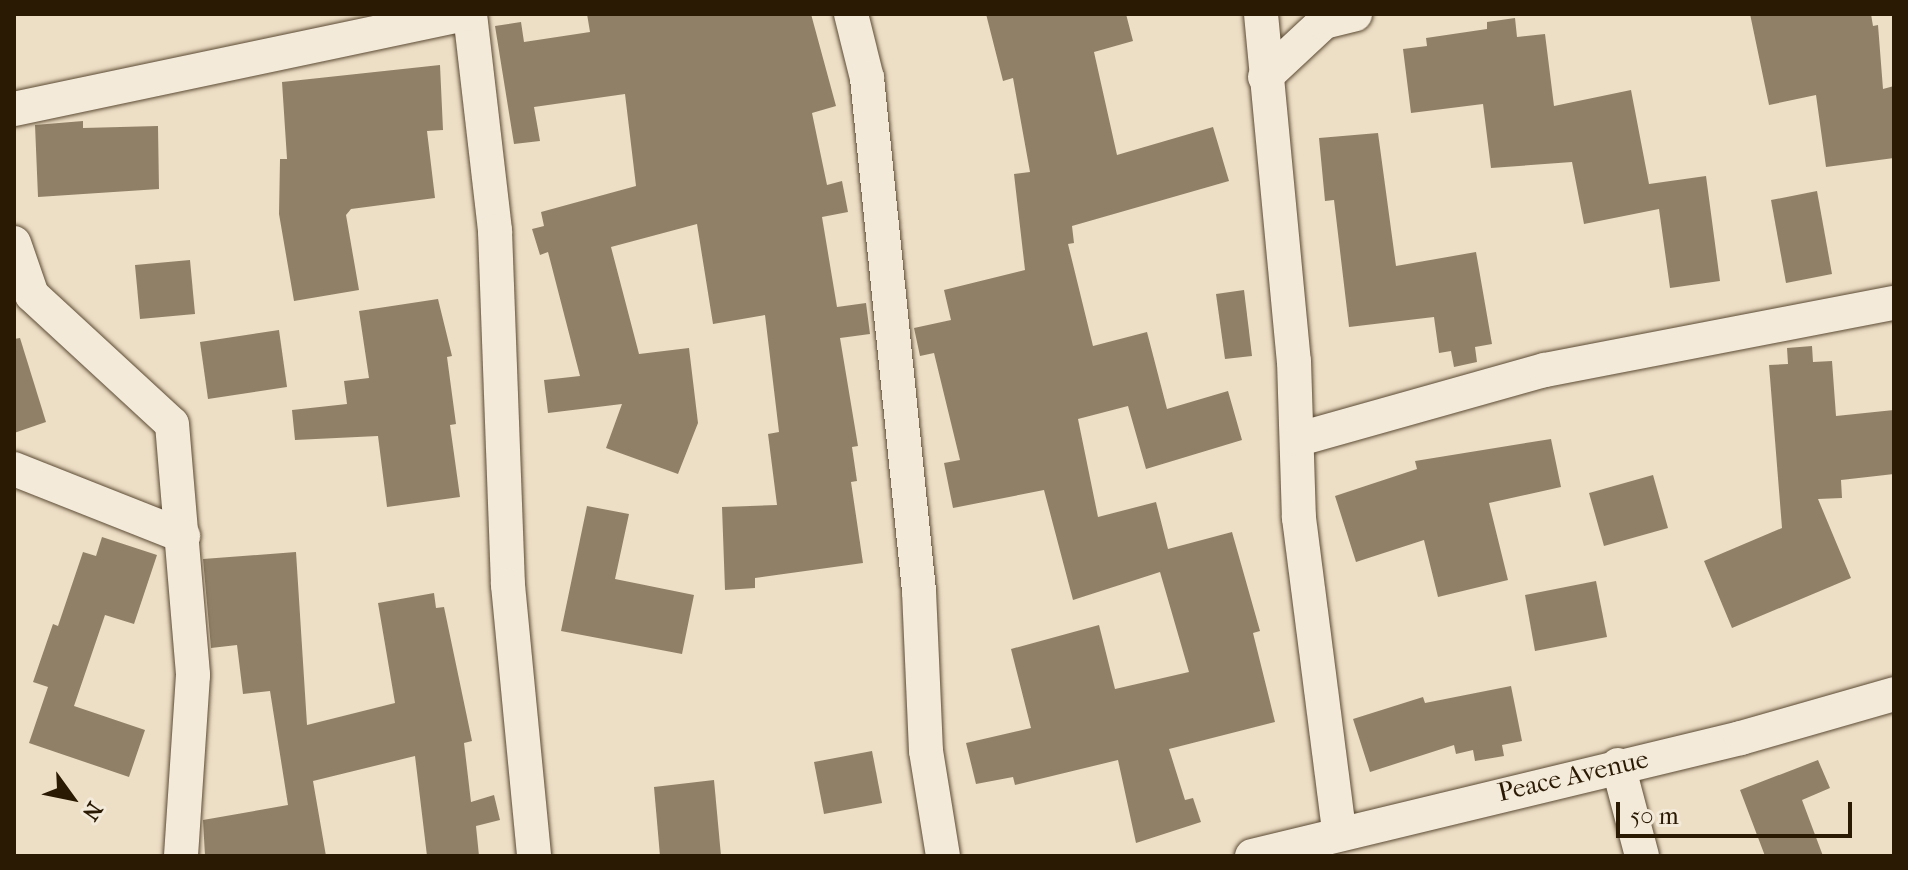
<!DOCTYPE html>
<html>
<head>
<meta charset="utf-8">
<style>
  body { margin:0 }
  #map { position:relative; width:1908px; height:870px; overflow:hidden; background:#eddec6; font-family:"IM FELL French Canon",serif }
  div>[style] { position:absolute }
  .building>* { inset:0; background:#908068 }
  .roads { filter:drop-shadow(0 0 2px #5c4b34) drop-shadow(0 0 2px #5c4b34) }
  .street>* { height:34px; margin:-17px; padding:0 17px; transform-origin:17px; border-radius:17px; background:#f3eada }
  span { translate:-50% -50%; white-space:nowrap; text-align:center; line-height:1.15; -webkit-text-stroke:6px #f3eada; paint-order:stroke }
  .street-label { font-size:26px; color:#2b1a03 }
  .frame { position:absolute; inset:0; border:16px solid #2b1a03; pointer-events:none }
  .north { position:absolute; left:32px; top:758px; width:80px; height:80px; -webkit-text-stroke:6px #f3eada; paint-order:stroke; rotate:123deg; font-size:22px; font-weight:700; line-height:32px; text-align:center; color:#2b1a03 }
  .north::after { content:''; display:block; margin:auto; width:28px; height:36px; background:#2b1a03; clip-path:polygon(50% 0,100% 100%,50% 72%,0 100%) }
  .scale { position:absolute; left:1616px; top:802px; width:236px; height:36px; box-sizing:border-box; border:4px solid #2b1a03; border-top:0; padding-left:10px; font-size:24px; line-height:28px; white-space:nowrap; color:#2b1a03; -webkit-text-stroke:6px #f3eada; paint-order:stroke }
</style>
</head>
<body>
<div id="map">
  <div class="building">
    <div style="clip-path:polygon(587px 14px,811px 14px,836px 106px,812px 113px,827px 185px,842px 181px,848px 212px,822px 217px,837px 307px,866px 303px,870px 334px,840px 338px,858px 446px,852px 447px,857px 481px,851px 482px,863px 563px,755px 578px,755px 588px,725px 590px,722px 507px,777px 505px,768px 434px,779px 432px,765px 315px,713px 324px,697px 224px,611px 247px,639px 354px,689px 348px,698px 423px,678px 474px,606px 448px,622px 404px,548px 413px,544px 380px,580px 376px,548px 252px,540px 255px,532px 229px,544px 226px,541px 212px,636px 186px,625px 94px,534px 107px,540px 141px,514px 144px,495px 26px,521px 22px,524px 42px,590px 32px)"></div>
    <div style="clip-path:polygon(986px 14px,1126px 14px,1133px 41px,1094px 52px,1117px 155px,1213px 127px,1229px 181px,1072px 226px,1074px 243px,1068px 244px,1093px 346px,1147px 332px,1167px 409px,1228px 391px,1242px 440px,1146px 469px,1128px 406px,1078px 419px,1098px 517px,1156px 502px,1168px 549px,1232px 532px,1260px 631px,1253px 633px,1275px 722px,1169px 749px,1185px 800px,1193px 798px,1201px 822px,1136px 843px,1118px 760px,1015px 785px,1013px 777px,976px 784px,966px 743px,1031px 728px,1011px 649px,1099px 625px,1115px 689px,1189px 672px,1160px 572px,1073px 600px,1044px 490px,953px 508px,944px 463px,960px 460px,934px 353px,920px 356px,914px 328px,951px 320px,944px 290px,1025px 270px,1014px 174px,1030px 172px,1013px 78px,1003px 81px)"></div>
    <div style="clip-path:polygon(1750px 14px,1871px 14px,1873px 26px,1878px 25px,1883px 89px,1894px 86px,1894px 158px,1826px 167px,1816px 95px,1769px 105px)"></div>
    <div style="clip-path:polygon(1515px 18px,1517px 37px,1545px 34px,1554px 106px,1631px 90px,1649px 184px,1706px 176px,1720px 281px,1670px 288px,1659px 209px,1584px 224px,1572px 162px,1491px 168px,1483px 104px,1411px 113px,1403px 49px,1427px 46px,1426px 38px,1487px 29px,1487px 22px)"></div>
    <div style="clip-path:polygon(440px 65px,443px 130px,427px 131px,435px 198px,351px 209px,346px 215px,359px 290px,294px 301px,279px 214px,280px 159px,287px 159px,282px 82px)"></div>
    <div style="clip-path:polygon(83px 121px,83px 128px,158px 126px,159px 189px,38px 197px,35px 125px)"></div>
    <div style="clip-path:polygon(1378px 133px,1396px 266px,1476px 252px,1492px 344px,1475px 347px,1477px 362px,1454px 367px,1451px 351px,1439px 353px,1434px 317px,1349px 327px,1334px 200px,1325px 201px,1319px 138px)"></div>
    <div style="clip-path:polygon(1817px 191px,1832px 274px,1786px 283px,1771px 200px)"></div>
    <div style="clip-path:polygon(190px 260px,195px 314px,140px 319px,135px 265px)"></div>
    <div style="clip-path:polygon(1244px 290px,1252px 356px,1225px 359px,1216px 294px)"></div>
    <div style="clip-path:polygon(438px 299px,452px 356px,447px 357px,456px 424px,450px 425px,460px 497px,387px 507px,378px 436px,295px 440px,292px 410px,347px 404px,344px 381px,369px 378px,359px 311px)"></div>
    <div style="clip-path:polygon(279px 330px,287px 387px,208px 399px,200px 342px)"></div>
    <div style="clip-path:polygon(20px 338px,46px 422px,14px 433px,14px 339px)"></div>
    <div style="clip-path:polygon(1812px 346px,1813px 362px,1832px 361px,1836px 416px,1894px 410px,1894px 474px,1841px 480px,1842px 498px,1818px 499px,1851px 578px,1732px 628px,1704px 561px,1782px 528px,1769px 365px,1788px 364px,1787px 348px)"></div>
    <div style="clip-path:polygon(1551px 439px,1561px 487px,1489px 503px,1508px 580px,1438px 597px,1424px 540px,1356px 562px,1335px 496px,1417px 469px,1415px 461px)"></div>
    <div style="clip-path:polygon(1653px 475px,1668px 528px,1604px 546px,1589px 493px)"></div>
    <div style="clip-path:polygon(587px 506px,629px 514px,615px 579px,694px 595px,682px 654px,561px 631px)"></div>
    <div style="clip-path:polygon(102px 537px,157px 555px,134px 624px,105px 615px,74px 706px,145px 730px,129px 777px,29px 743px,48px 687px,33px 682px,53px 624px,58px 626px,83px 552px,96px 556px)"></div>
    <div style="clip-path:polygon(296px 552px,307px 725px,395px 703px,378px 603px,434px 593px,436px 608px,444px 607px,472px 741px,464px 743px,471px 802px,494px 795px,500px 820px,476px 826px,479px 856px,427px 856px,415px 756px,313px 781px,326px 856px,205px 856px,203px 820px,288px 805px,270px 691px,243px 694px,237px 645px,211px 648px,203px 559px)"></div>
    <div style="clip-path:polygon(1596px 581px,1607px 637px,1535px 651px,1525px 595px)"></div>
    <div style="clip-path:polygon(1511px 686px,1522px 741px,1502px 745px,1504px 756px,1475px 761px,1473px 750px,1456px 754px,1454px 745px,1370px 772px,1353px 719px,1423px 697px,1425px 703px)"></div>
    <div style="clip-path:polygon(872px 751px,882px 803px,824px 814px,814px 762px)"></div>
    <div style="clip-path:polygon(1818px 760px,1830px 788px,1802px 800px,1823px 856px,1765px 856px,1740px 790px)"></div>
    <div style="clip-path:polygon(714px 780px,721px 856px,660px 856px,654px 787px)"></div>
  </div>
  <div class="roads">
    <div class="street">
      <div style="left:470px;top:14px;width:218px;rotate:83.4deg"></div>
      <div style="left:495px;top:231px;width:354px;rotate:87.9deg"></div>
      <div style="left:508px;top:585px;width:272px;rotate:84.5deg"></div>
      <div style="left:851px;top:14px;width:66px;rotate:76deg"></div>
      <div style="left:867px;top:78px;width:516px;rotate:84.21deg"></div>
      <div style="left:919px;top:591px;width:160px;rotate:87.5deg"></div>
      <div style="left:926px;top:751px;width:106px;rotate:80.8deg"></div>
      <div style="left:1261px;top:14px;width:349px;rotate:84.6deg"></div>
      <div style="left:1294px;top:361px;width:157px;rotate:88.2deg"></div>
      <div style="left:1299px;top:518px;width:315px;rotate:82.7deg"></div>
      <div style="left:1265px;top:77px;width:81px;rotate:-43deg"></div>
      <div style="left:1324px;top:22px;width:32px;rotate:-14deg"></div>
      <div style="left:14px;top:109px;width:459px;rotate:-11.9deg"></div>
      <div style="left:14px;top:243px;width:55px;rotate:70.9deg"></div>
      <div style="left:32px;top:295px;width:190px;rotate:42.7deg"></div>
      <div style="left:172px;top:424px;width:252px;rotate:85.2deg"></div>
      <div style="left:193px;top:675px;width:181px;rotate:93.8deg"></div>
      <div style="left:1299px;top:439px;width:255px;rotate:-15.7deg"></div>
      <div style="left:1545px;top:370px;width:355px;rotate:-10.9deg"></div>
      <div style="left:14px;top:469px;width:182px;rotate:21.6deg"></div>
      <div style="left:1618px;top:765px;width:94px;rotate:75.2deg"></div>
      <div style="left:1252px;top:856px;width:503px;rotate:-13.57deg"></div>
      <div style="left:1741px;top:738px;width:159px;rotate:-16deg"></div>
    </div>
  </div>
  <div class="street-label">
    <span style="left:1573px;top:776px;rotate:-13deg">Peace Avenue</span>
  </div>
  <div class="frame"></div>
  <div class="north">N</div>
  <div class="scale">50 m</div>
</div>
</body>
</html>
